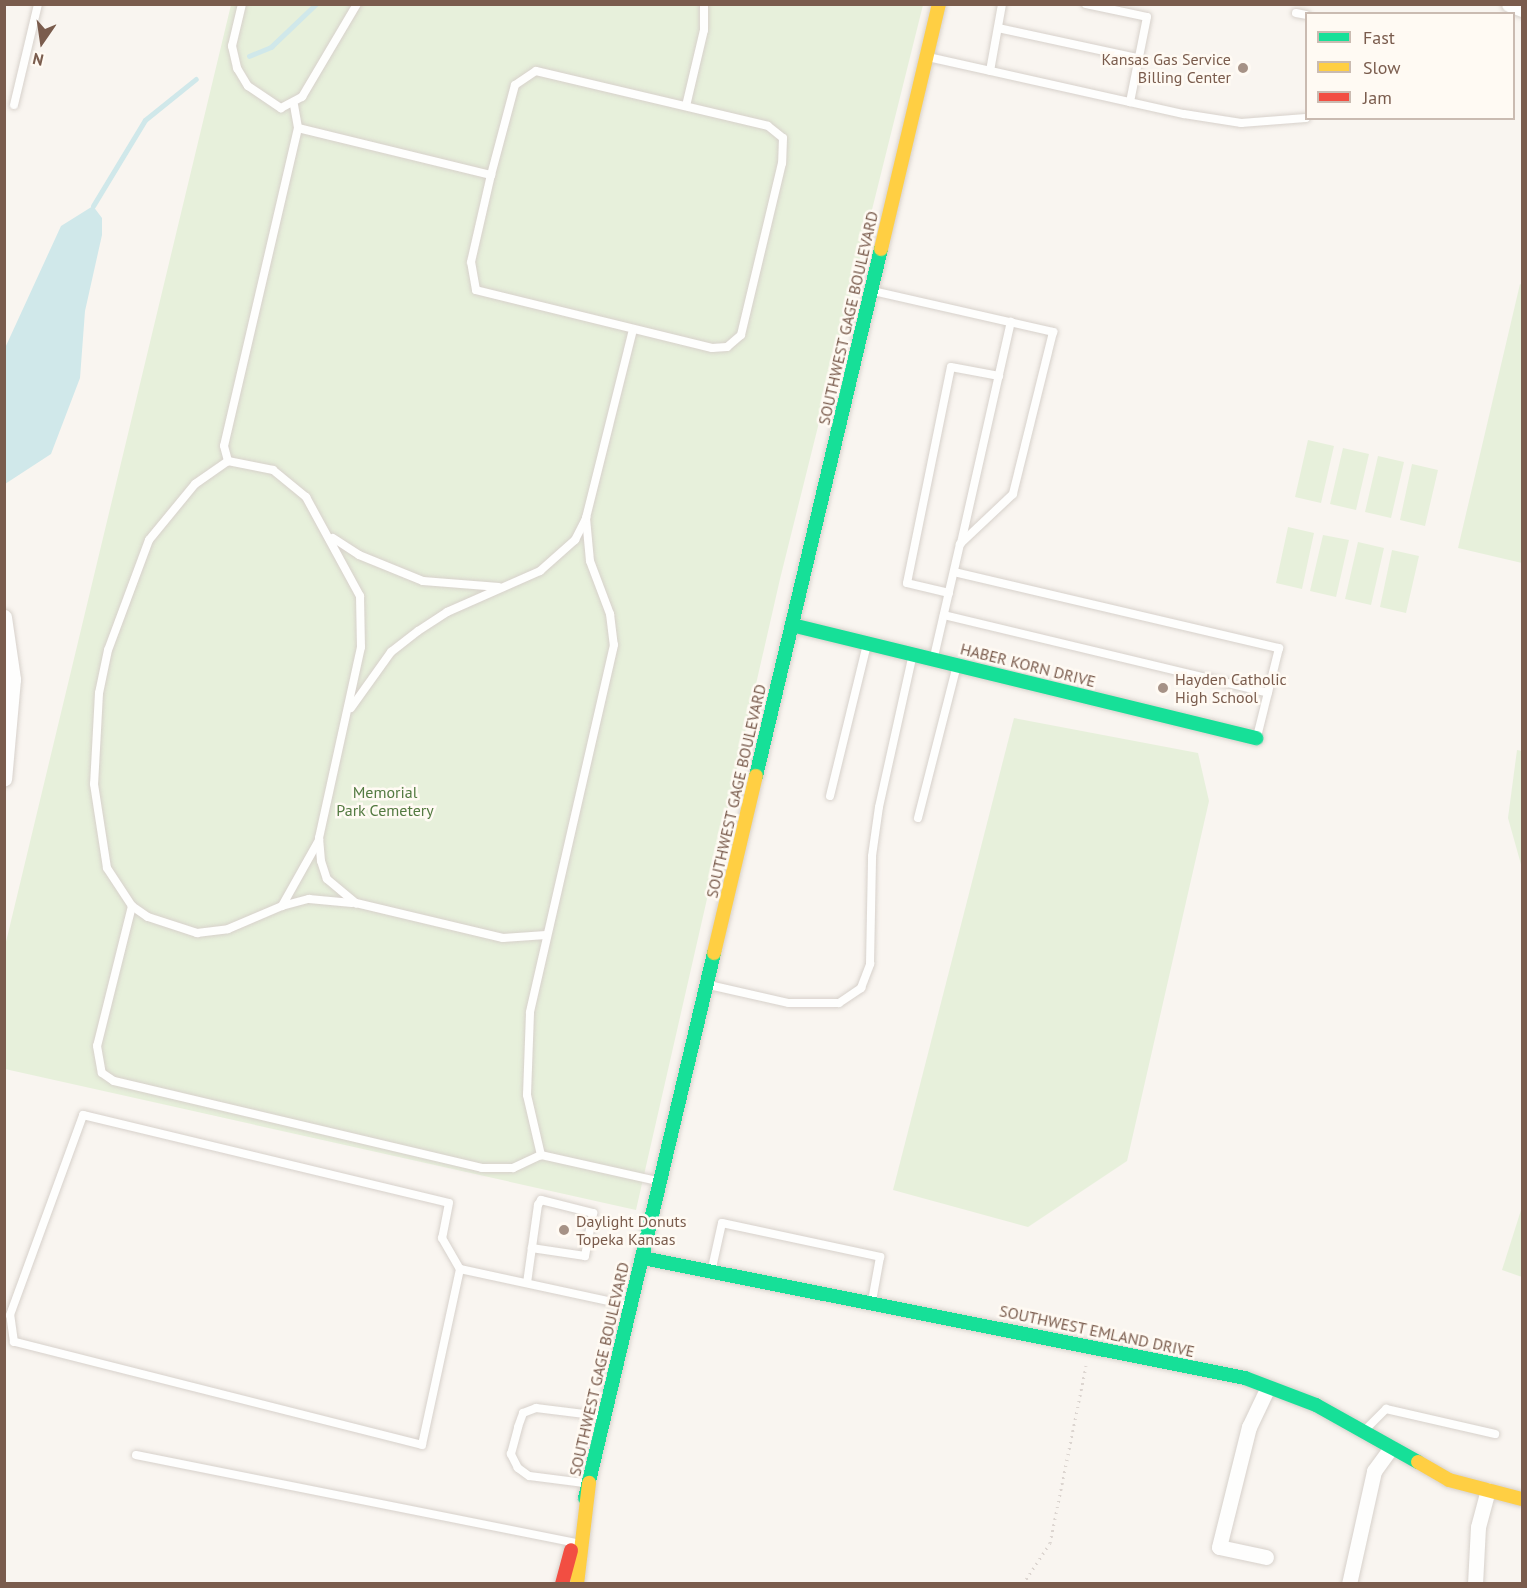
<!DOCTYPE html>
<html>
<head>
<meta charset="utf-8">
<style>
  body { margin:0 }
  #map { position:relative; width:1527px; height:1588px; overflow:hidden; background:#f9f5f0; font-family:"PT Sans",sans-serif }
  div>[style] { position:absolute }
  .green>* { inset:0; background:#e7f0db }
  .water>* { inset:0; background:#d0e8ea }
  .stream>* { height:4.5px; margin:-2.25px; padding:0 2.25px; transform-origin:2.25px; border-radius:2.25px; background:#d0e8ea }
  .path>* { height:3px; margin-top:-1.5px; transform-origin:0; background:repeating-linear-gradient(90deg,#dcd5d0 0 1.5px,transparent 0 6px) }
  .roads { filter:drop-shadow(0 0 2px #d7d1cb) drop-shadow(0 0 2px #d7d1cb) }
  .lane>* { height:8px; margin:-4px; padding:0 4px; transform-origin:4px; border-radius:4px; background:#fefefd }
  .street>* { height:15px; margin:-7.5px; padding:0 7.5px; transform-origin:7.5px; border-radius:7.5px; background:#fefefd }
  .fast>* { height:14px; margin:-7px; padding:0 7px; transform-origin:7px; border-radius:7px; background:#16e098 }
  .slow>* { height:14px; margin:-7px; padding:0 7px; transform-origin:7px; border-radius:7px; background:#ffcf43 }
  .jam>* { height:14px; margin:-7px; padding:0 7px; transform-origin:7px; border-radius:7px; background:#f24e42 }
  .dots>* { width:16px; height:16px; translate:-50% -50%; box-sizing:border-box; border:3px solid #fffaf3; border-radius:50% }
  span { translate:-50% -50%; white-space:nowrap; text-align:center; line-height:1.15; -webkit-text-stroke:5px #fffaf3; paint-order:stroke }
  .poi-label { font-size:16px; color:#7a5c4d }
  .right { translate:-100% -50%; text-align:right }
  .left { translate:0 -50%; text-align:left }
  .street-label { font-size:16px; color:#7a5c4d }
  .park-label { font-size:16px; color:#537a41 }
  .frame { position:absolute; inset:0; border:6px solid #7a5c4d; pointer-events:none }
  .legend { position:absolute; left:1305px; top:12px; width:210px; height:108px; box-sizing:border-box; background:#fffaf3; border:2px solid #cabbb1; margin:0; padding:8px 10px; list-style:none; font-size:18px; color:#7a5c4d }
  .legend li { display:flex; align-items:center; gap:12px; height:30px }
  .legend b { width:30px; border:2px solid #cabbb1 }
  .north { position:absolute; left:12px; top:12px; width:60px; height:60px; -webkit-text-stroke:4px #fffaf3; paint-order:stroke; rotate:193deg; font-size:16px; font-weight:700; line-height:24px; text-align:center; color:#7a5c4d }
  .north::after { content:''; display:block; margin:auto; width:21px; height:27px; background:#7a5c4d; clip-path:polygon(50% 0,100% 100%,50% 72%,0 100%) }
</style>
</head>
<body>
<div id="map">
  <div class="green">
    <div style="clip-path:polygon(231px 5px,923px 5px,780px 579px,636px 1210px,5px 1069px,5px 946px)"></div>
    <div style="clip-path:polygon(1520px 284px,1522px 285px,1522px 563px,1458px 548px)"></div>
    <div style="clip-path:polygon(1308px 440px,1334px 446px,1321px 503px,1295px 497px)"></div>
    <div style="clip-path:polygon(1343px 448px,1369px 454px,1356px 510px,1330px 504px)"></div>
    <div style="clip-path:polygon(1378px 456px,1404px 462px,1391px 518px,1365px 512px)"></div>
    <div style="clip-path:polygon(1412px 464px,1438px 470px,1425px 526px,1400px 520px)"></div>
    <div style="clip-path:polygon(1288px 527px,1314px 533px,1302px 589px,1276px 583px)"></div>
    <div style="clip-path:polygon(1323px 535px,1349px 540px,1336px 597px,1310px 591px)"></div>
    <div style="clip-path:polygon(1358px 542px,1384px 548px,1371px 605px,1345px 599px)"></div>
    <div style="clip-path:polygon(1392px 550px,1419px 556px,1406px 613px,1380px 607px)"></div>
    <div style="clip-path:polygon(1014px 718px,1198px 753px,1209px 801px,1127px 1161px,1028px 1227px,893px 1190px)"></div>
    <div style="clip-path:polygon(1517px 750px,1522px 751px,1522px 868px,1508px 818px)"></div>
    <div style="clip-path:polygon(1522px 1207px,1522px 1277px,1502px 1270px)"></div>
  </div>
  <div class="water">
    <div style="clip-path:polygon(93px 206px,102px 218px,102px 235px,85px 311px,80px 378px,51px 454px,5px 484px,5px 348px,61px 226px)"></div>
  </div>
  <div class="stream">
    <div style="left:249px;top:56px;width:24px;rotate:-22deg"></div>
    <div style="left:271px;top:47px;width:62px;rotate:-43.7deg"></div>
    <div style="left:93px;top:206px;width:100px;rotate:-58.8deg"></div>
    <div style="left:145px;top:120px;width:65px;rotate:-38.8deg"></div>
  </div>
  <div class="path">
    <div style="left:1023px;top:1584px;width:49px;rotate:-56.6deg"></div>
    <div style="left:1050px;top:1543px;width:181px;rotate:-78.5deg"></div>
  </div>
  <div class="roads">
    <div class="lane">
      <div style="left:242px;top:4px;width:43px;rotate:103.4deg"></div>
      <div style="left:232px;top:46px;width:23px;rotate:77deg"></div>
      <div style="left:237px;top:68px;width:21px;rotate:59deg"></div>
      <div style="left:248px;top:86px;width:40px;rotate:34deg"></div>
      <div style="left:281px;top:108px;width:24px;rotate:-28deg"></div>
      <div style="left:302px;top:97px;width:108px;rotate:-59.4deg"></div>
      <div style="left:1086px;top:4px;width:62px;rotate:12deg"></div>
      <div style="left:1147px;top:17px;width:87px;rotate:101.3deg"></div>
      <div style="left:1296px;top:13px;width:10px;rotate:11deg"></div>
      <div style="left:998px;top:28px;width:142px;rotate:12.2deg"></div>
      <div style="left:928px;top:57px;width:262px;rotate:12.6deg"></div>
      <div style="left:1184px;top:114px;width:58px;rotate:9deg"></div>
      <div style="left:1241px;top:123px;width:65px;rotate:-4.4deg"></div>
      <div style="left:990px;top:71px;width:68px;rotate:-79.8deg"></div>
      <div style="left:14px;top:105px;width:104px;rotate:-76.6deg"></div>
      <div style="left:294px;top:105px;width:23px;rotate:80deg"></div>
      <div style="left:298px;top:128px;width:199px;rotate:13.7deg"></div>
      <div style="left:491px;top:175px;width:93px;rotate:-75.1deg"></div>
      <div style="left:515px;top:85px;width:25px;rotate:-34deg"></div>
      <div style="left:536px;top:71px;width:238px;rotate:13.3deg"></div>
      <div style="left:768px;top:126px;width:19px;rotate:39deg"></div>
      <div style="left:783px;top:138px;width:25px;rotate:92deg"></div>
      <div style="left:782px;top:163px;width:177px;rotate:103.4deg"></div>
      <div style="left:741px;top:335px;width:18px;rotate:139deg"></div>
      <div style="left:727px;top:347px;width:15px;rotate:176deg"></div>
      <div style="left:712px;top:348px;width:243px;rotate:-166.2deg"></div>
      <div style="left:476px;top:290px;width:28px;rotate:-100deg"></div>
      <div style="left:471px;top:262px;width:89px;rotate:-77.1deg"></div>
      <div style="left:686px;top:106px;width:78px;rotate:-76.7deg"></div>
      <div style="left:704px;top:30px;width:26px;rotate:-90deg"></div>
      <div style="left:298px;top:128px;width:326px;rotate:103.1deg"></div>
      <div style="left:224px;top:446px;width:16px;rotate:75deg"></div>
      <div style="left:228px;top:461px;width:46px;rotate:11.3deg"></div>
      <div style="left:273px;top:470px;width:43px;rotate:39.3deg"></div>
      <div style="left:306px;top:497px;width:113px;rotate:61.4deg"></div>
      <div style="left:360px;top:596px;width:51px;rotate:88.9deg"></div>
      <div style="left:361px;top:647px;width:196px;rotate:102.4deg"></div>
      <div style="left:319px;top:838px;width:23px;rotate:85deg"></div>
      <div style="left:321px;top:861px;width:19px;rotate:72deg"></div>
      <div style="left:327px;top:879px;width:38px;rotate:40deg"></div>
      <div style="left:356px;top:903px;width:151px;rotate:13.4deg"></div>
      <div style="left:503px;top:938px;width:43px;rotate:-4deg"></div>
      <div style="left:873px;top:291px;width:185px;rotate:12.8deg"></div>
      <div style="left:1053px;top:332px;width:167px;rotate:103.9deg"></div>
      <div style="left:1013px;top:494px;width:73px;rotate:136.7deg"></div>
      <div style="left:960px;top:544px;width:116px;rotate:103deg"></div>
      <div style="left:228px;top:461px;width:40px;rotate:145.1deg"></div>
      <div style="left:195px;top:484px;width:72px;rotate:129.4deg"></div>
      <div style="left:149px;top:540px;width:117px;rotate:110.4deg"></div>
      <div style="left:108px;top:650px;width:44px;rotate:101.8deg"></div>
      <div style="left:99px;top:693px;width:91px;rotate:93.1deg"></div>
      <div style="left:94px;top:784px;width:85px;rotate:81.2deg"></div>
      <div style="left:107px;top:868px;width:45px;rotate:56.7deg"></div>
      <div style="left:132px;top:906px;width:19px;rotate:35deg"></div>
      <div style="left:148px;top:917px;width:52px;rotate:18.1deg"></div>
      <div style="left:197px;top:933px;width:31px;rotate:-7deg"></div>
      <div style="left:228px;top:929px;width:59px;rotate:-23.1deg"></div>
      <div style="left:282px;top:906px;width:76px;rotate:-60.7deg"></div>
      <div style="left:586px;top:518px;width:43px;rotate:84.7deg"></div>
      <div style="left:590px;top:561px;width:57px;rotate:69.3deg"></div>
      <div style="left:610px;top:614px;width:31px;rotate:83deg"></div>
      <div style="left:614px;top:645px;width:377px;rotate:102.9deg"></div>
      <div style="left:530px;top:1013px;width:82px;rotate:92.1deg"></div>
      <div style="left:527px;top:1095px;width:62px;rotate:76.9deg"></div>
      <div style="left:541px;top:1155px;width:119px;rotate:12.6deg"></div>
      <div style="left:333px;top:538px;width:31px;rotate:33deg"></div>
      <div style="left:359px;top:555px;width:69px;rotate:22.1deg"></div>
      <div style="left:423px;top:581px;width:76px;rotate:4.5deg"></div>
      <div style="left:961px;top:543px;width:227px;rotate:-77.3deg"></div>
      <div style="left:954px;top:572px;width:334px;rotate:13.2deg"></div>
      <div style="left:1279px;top:648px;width:92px;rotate:103.9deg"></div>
      <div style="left:949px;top:593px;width:43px;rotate:-166.6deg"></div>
      <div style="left:907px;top:583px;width:220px;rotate:-78.5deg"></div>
      <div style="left:951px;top:367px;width:49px;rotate:10.6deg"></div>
      <div style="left:944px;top:615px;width:333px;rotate:13.5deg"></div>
      <div style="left:351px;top:708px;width:69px;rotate:-54.5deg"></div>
      <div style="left:391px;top:652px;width:34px;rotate:-38deg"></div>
      <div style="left:418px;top:631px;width:35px;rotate:-33deg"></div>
      <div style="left:447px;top:612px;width:102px;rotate:-23.8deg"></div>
      <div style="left:540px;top:571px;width:47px;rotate:-41.5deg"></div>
      <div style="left:575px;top:540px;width:25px;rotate:-63deg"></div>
      <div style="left:586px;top:518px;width:194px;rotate:-76deg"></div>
      <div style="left:830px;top:796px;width:156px;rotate:-76.3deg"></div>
      <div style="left:918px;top:818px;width:154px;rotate:-75.7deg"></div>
      <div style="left:132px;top:906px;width:144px;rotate:104deg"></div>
      <div style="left:97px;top:1046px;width:27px;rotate:80deg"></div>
      <div style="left:102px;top:1073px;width:14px;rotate:34deg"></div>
      <div style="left:114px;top:1081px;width:378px;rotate:13.3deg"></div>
      <div style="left:482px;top:1168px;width:31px"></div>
      <div style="left:513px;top:1168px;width:31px;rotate:-25deg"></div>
      <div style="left:282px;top:906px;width:28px;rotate:-15deg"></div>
      <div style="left:309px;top:899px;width:43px;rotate:5.3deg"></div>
      <div style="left:709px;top:985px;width:82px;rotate:12.7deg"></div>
      <div style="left:789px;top:1003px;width:50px"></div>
      <div style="left:839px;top:1003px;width:27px;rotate:-34deg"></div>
      <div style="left:861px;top:988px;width:26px;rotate:-69deg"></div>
      <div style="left:870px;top:964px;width:108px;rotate:-88.9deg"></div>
      <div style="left:872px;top:856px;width:49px;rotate:-81.9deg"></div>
      <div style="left:879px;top:807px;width:153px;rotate:-77.5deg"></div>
      <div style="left:83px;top:1115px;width:376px;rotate:13.5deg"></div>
      <div style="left:449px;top:1203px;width:36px;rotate:101deg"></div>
      <div style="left:442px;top:1238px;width:36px;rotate:60deg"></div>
      <div style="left:460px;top:1269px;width:180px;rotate:102.2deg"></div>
      <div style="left:422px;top:1445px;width:421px;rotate:-165.8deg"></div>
      <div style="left:14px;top:1342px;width:27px;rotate:-98deg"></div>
      <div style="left:10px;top:1315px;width:213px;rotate:-69.9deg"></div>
      <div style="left:712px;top:1268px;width:46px;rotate:-77.5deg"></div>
      <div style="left:722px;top:1223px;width:162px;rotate:12.1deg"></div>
      <div style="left:880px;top:1257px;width:45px;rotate:100.3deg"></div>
      <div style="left:460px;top:1269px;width:171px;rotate:12.2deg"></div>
      <div style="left:527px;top:1283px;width:79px;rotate:-82deg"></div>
      <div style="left:538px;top:1205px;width:6px;rotate:-59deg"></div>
      <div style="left:541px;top:1200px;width:54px;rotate:14deg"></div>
      <div style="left:593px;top:1213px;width:44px;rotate:100.5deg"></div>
      <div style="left:585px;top:1256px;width:54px;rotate:-171.4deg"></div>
      <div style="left:1365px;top:1430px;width:30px;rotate:-45deg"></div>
      <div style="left:1386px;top:1409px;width:112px;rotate:12.9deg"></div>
      <div style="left:136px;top:1455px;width:446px;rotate:11.3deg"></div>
      <div style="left:584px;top:1483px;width:55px;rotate:-172.7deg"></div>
      <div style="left:529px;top:1476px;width:14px;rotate:-144deg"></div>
      <div style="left:518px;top:1468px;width:16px;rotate:-117deg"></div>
      <div style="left:511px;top:1454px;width:28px;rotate:-75deg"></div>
      <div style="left:518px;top:1427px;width:15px;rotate:-70deg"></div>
      <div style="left:523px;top:1413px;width:14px;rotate:-21deg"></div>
      <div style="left:536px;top:1408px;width:65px;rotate:7deg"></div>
    </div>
    <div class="street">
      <div style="left:1509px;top:4px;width:14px;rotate:21deg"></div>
      <div style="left:4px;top:617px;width:63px;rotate:81.7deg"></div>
      <div style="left:13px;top:679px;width:100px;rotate:95.1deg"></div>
      <div style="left:1266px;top:1557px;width:48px;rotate:-168deg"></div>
      <div style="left:1219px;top:1547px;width:124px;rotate:-76deg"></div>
      <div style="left:1249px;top:1427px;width:44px;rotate:-64.6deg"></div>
      <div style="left:1349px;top:1584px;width:116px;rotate:-77.5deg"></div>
      <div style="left:1374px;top:1471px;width:29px;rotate:-54deg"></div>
      <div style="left:1475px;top:1584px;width:57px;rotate:-87deg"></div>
      <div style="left:1478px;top:1527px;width:38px;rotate:-75deg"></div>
    </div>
    <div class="fast">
      <div style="left:792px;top:625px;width:478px;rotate:13.7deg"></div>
      <div style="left:756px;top:776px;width:542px;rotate:-76.66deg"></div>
      <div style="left:643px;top:1258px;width:614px;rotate:11.27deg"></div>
      <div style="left:1245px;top:1378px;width:76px;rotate:20.8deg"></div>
      <div style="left:1316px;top:1405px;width:117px;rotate:29.2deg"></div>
      <div style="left:585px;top:1498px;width:560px;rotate:-76.68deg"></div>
    </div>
    <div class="slow">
      <div style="left:881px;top:249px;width:252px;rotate:-76.7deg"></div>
      <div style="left:714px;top:953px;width:182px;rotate:-76.7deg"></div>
      <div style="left:1418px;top:1462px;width:36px;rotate:30deg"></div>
      <div style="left:1449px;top:1480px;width:75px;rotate:14.6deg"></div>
      <div style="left:577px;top:1584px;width:102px;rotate:-83.2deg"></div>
    </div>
    <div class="jam">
      <div style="left:562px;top:1584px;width:35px;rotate:-75deg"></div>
    </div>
  </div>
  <div class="dots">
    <div style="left:1243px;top:68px;background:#a69286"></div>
    <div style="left:1163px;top:688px;background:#a69286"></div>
    <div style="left:564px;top:1230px;background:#a69286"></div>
  </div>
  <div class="poi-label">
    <span class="right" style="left:1231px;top:68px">Kansas Gas Service<br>Billing Center</span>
    <span class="left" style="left:1175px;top:688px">Hayden Catholic<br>High School</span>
    <span class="left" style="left:576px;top:1230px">Daylight Donuts<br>Topeka Kansas</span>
  </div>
  <div class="street-label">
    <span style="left:848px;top:318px;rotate:-77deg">SOUTHWEST GAGE BOULEVARD</span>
    <span style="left:1028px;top:665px;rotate:14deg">HABER KORN DRIVE</span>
    <span style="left:736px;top:791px;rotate:-77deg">SOUTHWEST GAGE BOULEVARD</span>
    <span style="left:1097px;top:1331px;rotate:12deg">SOUTHWEST EMLAND DRIVE</span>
    <span style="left:599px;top:1369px;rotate:-77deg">SOUTHWEST GAGE BOULEVARD</span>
  </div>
  <div class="park-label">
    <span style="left:385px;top:801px">Memorial<br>Park Cemetery</span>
  </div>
  <div class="frame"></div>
  <ul class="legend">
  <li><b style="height:8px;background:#16e098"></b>Fast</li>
  <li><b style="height:8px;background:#ffcf43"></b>Slow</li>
  <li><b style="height:8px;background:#f24e42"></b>Jam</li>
  </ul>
  <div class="north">N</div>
</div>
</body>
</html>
